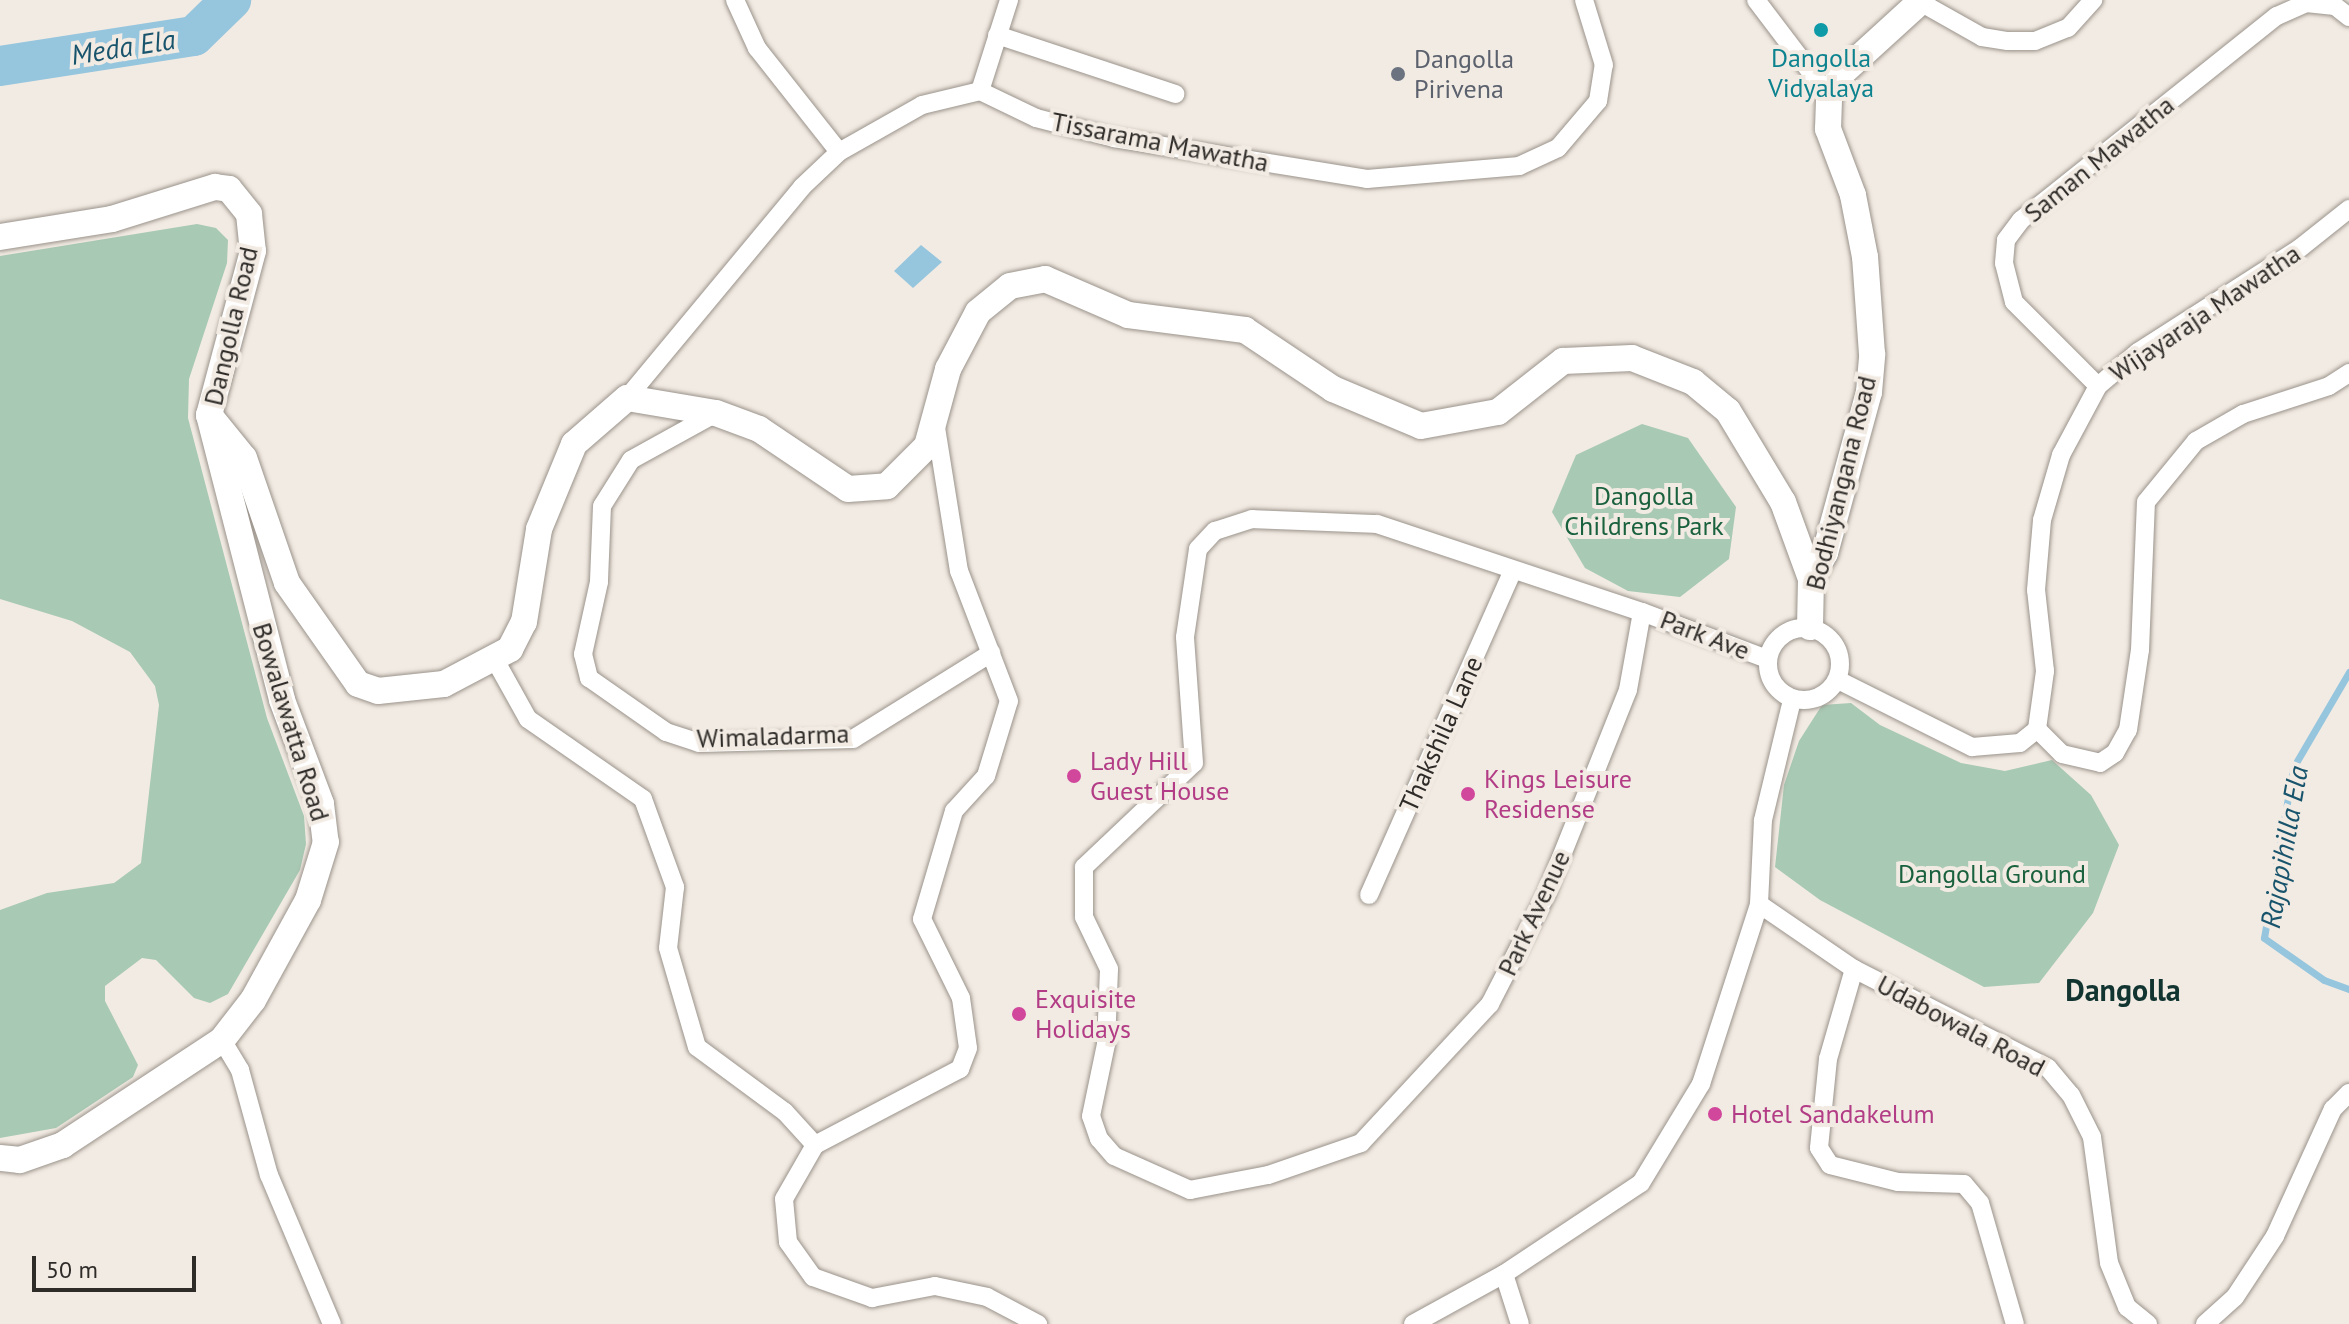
<!DOCTYPE html>
<html>
<head>
<meta charset="utf-8">
<style>
  body { margin:0 }
  #map { position:relative; width:2349px; height:1324px; overflow:hidden; background:#f2ebe3; font-family:"PT Sans",sans-serif }
  div>[style] { position:absolute }
  .green>* { inset:0; background:#a8c9b4 }
  .water>* { inset:0; background:#96c5de }
  .stream>* { height:7px; margin:-3.5px; padding:0 3.5px; transform-origin:3.5px; border-radius:3.5px; background:#96c5de }
  .river>* { height:40px; margin:-20px; padding:0 20px; transform-origin:20px; border-radius:20px; background:#96c5de }
  .roads { filter:drop-shadow(0 0 2px #9a938b) drop-shadow(0 0 2px #9a938b) }
  .street>* { height:18px; margin:-9px; padding:0 9px; transform-origin:9px; border-radius:9px; background:#fff }
  .street>.ring { margin:-9px; padding:0; box-sizing:content-box; background:none; border:18px solid #fff; border-radius:50% }
  .secondary>* { height:26px; margin:-13px; padding:0 13px; transform-origin:13px; border-radius:13px; background:#fff }
  .dots>* { width:22px; height:22px; translate:-50% -50%; box-sizing:border-box; border:4px solid #f2ebe3; border-radius:50% }
  span { translate:-50% -50%; white-space:nowrap; text-align:center; line-height:1.15; -webkit-text-stroke:8px #f2ebe3; paint-order:stroke }
  .culture-label { font-size:26px; color:#0d838f }
  .worship-label { font-size:26px; color:#5b616d }
  .left { translate:0 -50%; text-align:left }
  .street-label { font-size:26px; color:#2e2b28 }
  .park-label { font-size:26px; color:#1a613e }
  .hotel-label { font-size:26px; color:#b23c85 }
  .water-label { font-size:28px; color:#19546d; font-style:italic }
  .quarter-label { font-size:30px; color:#113431; font-weight:700 }
  .scale { position:absolute; left:32px; top:1256px; width:164px; height:36px; box-sizing:border-box; border:4px solid #2e2b28; border-top:0; padding-left:10px; font-size:24px; line-height:28px; white-space:nowrap; color:#2e2b28; -webkit-text-stroke:6px #f2ebe3; paint-order:stroke }
</style>
</head>
<body>
<div id="map">
  <div class="green">
    <div style="clip-path:polygon(197px 224px,216px 228px,228px 240px,227px 263px,189px 379px,188px 418px,267px 718px,304px 816px,306px 844px,300px 870px,228px 994px,210px 1003px,194px 998px,156px 960px,142px 958px,105px 986px,105px 1001px,138px 1065px,133px 1077px,56px 1128px,0 1138px,0 910px,47px 893px,114px 883px,141px 863px,159px 705px,155px 686px,130px 652px,72px 621px,0 599px,0 256px)"></div>
    <div style="clip-path:polygon(1642px 424px,1688px 438px,1736px 507px,1729px 559px,1680px 597px,1628px 591px,1585px 568px,1552px 512px,1576px 455px)"></div>
    <div style="clip-path:polygon(1851px 703px,1880px 725px,1961px 763px,2005px 771px,2052px 760px,2091px 795px,2119px 845px,2093px 913px,2039px 983px,1984px 987px,1820px 900px,1775px 867px,1784px 785px,1799px 741px,1822px 705px)"></div>
  </div>
  <div class="water">
    <div style="clip-path:polygon(921px 245px,942px 262px,913px 288px,894px 271px)"></div>
  </div>
  <div class="stream">
    <div style="left:2349px;top:672px;width:111px;rotate:120.3deg"></div>
    <div style="left:2293px;top:768px;width:172px;rotate:99.7deg"></div>
    <div style="left:2264px;top:938px;width:73px;rotate:35deg"></div>
    <div style="left:2324px;top:980px;width:27px;rotate:20deg"></div>
  </div>
  <div class="river">
    <div style="left:0;top:66px;width:196px;rotate:-8.8deg"></div>
    <div style="left:194px;top:36px;width:52px;rotate:-44.2deg"></div>
  </div>
  <div class="roads">
    <div class="street">
      <div style="left:735px;top:0;width:53px;rotate:65.4deg"></div>
      <div style="left:757px;top:48px;width:132px;rotate:51.7deg"></div>
      <div style="left:1756px;top:0;width:121px;rotate:52.8deg"></div>
      <div style="left:1920px;top:2px;width:71px;rotate:29.4deg"></div>
      <div style="left:1982px;top:37px;width:26px;rotate:9deg"></div>
      <div style="left:2008px;top:41px;width:27px"></div>
      <div style="left:2035px;top:41px;width:35px;rotate:-22deg"></div>
      <div style="left:2068px;top:28px;width:38px;rotate:-48deg"></div>
      <div style="left:997px;top:35px;width:188px;rotate:18.3deg"></div>
      <div style="left:980px;top:91px;width:96px;rotate:-72.3deg"></div>
      <div style="left:2098px;top:386px;width:119px;rotate:-135deg"></div>
      <div style="left:2014px;top:302px;width:40px;rotate:-104.4deg"></div>
      <div style="left:2004px;top:263px;width:23px;rotate:-85deg"></div>
      <div style="left:2006px;top:240px;width:25px;rotate:-53deg"></div>
      <div style="left:2021px;top:220px;width:327px;rotate:-38.6deg"></div>
      <div style="left:2277px;top:16px;width:32px;rotate:-24deg"></div>
      <div style="left:2306px;top:3px;width:29px;rotate:6deg"></div>
      <div style="left:2335px;top:6px;width:18px;rotate:38deg"></div>
      <div style="left:627px;top:398px;width:274px;rotate:-50.3deg"></div>
      <div style="left:802px;top:187px;width:51px;rotate:-43.4deg"></div>
      <div style="left:839px;top:152px;width:95px;rotate:-29.5deg"></div>
      <div style="left:922px;top:105px;width:60px;rotate:-13.6deg"></div>
      <div style="left:980px;top:91px;width:62px;rotate:25.7deg"></div>
      <div style="left:1036px;top:118px;width:81px;rotate:14.4deg"></div>
      <div style="left:1114px;top:138px;width:256px;rotate:9.2deg"></div>
      <div style="left:1367px;top:179px;width:153px;rotate:-4.9deg"></div>
      <div style="left:1519px;top:166px;width:43px;rotate:-24.8deg"></div>
      <div style="left:1558px;top:148px;width:62px;rotate:-49.6deg"></div>
      <div style="left:1598px;top:101px;width:36px;rotate:-81deg"></div>
      <div style="left:1604px;top:65px;width:68px;rotate:-107.1deg"></div>
      <div style="left:716px;top:413px;width:97px;rotate:151.1deg"></div>
      <div style="left:631px;top:460px;width:54px;rotate:122.2deg"></div>
      <div style="left:602px;top:506px;width:76px;rotate:92.3deg"></div>
      <div style="left:599px;top:582px;width:74px;rotate:102.5deg"></div>
      <div style="left:583px;top:654px;width:25px;rotate:76deg"></div>
      <div style="left:589px;top:678px;width:94px;rotate:35deg"></div>
      <div style="left:666px;top:732px;width:35px;rotate:18deg"></div>
      <div style="left:699px;top:743px;width:154px;rotate:-1.5deg"></div>
      <div style="left:853px;top:739px;width:163px;rotate:-31.9deg"></div>
      <div style="left:1642px;top:612px;width:79px;rotate:100.2deg"></div>
      <div style="left:1628px;top:690px;width:221px;rotate:111.8deg"></div>
      <div style="left:1546px;top:895px;width:123px;rotate:117.2deg"></div>
      <div style="left:1490px;top:1004px;width:190px;rotate:132.9deg"></div>
      <div style="left:1361px;top:1143px;width:98px;rotate:161deg"></div>
      <div style="left:1268px;top:1175px;width:79px;rotate:169.1deg"></div>
      <div style="left:1190px;top:1190px;width:83px;rotate:-155.9deg"></div>
      <div style="left:1114px;top:1156px;width:23px;rotate:-131deg"></div>
      <div style="left:1099px;top:1139px;width:24px;rotate:-109deg"></div>
      <div style="left:1091px;top:1116px;width:74px;rotate:-78.2deg"></div>
      <div style="left:1106px;top:1044px;width:75px;rotate:-87.7deg"></div>
      <div style="left:1109px;top:969px;width:58px;rotate:-115.7deg"></div>
      <div style="left:1084px;top:917px;width:50px;rotate:-90deg"></div>
      <div style="left:1084px;top:867px;width:151px;rotate:-43.4deg"></div>
      <div style="left:1194px;top:763px;width:126px;rotate:-94.1deg"></div>
      <div style="left:1185px;top:637px;width:89px;rotate:-81.6deg"></div>
      <div style="left:1198px;top:549px;width:25px;rotate:-47deg"></div>
      <div style="left:1215px;top:531px;width:39px;rotate:-18deg"></div>
      <div style="left:1252px;top:519px;width:125px;rotate:2.3deg"></div>
      <div style="left:1377px;top:524px;width:279px;rotate:18.4deg"></div>
      <div style="left:1642px;top:612px;width:134px;rotate:20.6deg"></div>
      <div class="ring" style="left:1768px;top:628px;width:54px;height:54px"></div>
      <div style="left:494px;top:658px;width:70px;rotate:60.9deg"></div>
      <div style="left:528px;top:719px;width:140px;rotate:34.8deg"></div>
      <div style="left:643px;top:799px;width:94px;rotate:70deg"></div>
      <div style="left:675px;top:887px;width:61px;rotate:96.5deg"></div>
      <div style="left:668px;top:948px;width:103px;rotate:73.7deg"></div>
      <div style="left:697px;top:1047px;width:109px;rotate:36.5deg"></div>
      <div style="left:785px;top:1112px;width:45px;rotate:47.7deg"></div>
      <div style="left:815px;top:1145px;width:62px;rotate:119.9deg"></div>
      <div style="left:784px;top:1199px;width:43px;rotate:84.7deg"></div>
      <div style="left:788px;top:1242px;width:43px;rotate:54.5deg"></div>
      <div style="left:813px;top:1277px;width:63px;rotate:19.6deg"></div>
      <div style="left:872px;top:1298px;width:64px;rotate:-10.8deg"></div>
      <div style="left:935px;top:1286px;width:53px;rotate:11.9deg"></div>
      <div style="left:987px;top:1297px;width:58px;rotate:27.9deg"></div>
      <div style="left:1838px;top:680px;width:150px;rotate:26.6deg"></div>
      <div style="left:1972px;top:747px;width:48px;rotate:-4.8deg"></div>
      <div style="left:2020px;top:743px;width:22px;rotate:-39deg"></div>
      <div style="left:2037px;top:729px;width:59px;rotate:-82.1deg"></div>
      <div style="left:2045px;top:671px;width:81px;rotate:-96.3deg"></div>
      <div style="left:2036px;top:590px;width:70px;rotate:-85.1deg"></div>
      <div style="left:2042px;top:520px;width:68px;rotate:-73.7deg"></div>
      <div style="left:2061px;top:455px;width:78px;rotate:-61.8deg"></div>
      <div style="left:2098px;top:386px;width:52px;rotate:-40.4deg"></div>
      <div style="left:2138px;top:352px;width:193px;rotate:-32.7deg"></div>
      <div style="left:2300px;top:248px;width:63px;rotate:-38.5deg"></div>
      <div style="left:2037px;top:729px;width:35px;rotate:45deg"></div>
      <div style="left:2062px;top:754px;width:39px;rotate:13deg"></div>
      <div style="left:2100px;top:763px;width:18px;rotate:-34deg"></div>
      <div style="left:2115px;top:753px;width:26px;rotate:-61deg"></div>
      <div style="left:2128px;top:730px;width:81px;rotate:-81.5deg"></div>
      <div style="left:2140px;top:650px;width:148px;rotate:-87.7deg"></div>
      <div style="left:2146px;top:502px;width:79px;rotate:-50.7deg"></div>
      <div style="left:2196px;top:441px;width:54px;rotate:-29.9deg"></div>
      <div style="left:2243px;top:414px;width:90px;rotate:-18deg"></div>
      <div style="left:2329px;top:386px;width:24px;rotate:-33deg"></div>
      <div style="left:1369px;top:895px;width:353px;rotate:-66.1deg"></div>
      <div style="left:1759px;top:904px;width:115px;rotate:34.4deg"></div>
      <div style="left:1854px;top:969px;width:218px;rotate:27deg"></div>
      <div style="left:2048px;top:1068px;width:35px;rotate:50deg"></div>
      <div style="left:2071px;top:1095px;width:47px;rotate:63.4deg"></div>
      <div style="left:2092px;top:1137px;width:127px;rotate:82.3deg"></div>
      <div style="left:2109px;top:1263px;width:48px;rotate:67.8deg"></div>
      <div style="left:2127px;top:1307px;width:27px;rotate:39deg"></div>
      <div style="left:1854px;top:969px;width:94px;rotate:106.1deg"></div>
      <div style="left:1828px;top:1059px;width:89px;rotate:95.8deg"></div>
      <div style="left:1819px;top:1148px;width:20px;rotate:57deg"></div>
      <div style="left:1830px;top:1165px;width:70px;rotate:14deg"></div>
      <div style="left:1898px;top:1182px;width:66px;rotate:1.7deg"></div>
      <div style="left:1964px;top:1184px;width:25px;rotate:50deg"></div>
      <div style="left:1980px;top:1203px;width:126px;rotate:73.9deg"></div>
      <div style="left:222px;top:1040px;width:35px;rotate:59deg"></div>
      <div style="left:240px;top:1070px;width:109px;rotate:74.6deg"></div>
      <div style="left:269px;top:1175px;width:162px;rotate:67.1deg"></div>
      <div style="left:815px;top:1145px;width:164px;rotate:-27.7deg"></div>
      <div style="left:960px;top:1069px;width:22px;rotate:-69deg"></div>
      <div style="left:968px;top:1048px;width:50px;rotate:-98deg"></div>
      <div style="left:961px;top:998px;width:88px;rotate:-116.3deg"></div>
      <div style="left:922px;top:919px;width:113px;rotate:-73.5deg"></div>
      <div style="left:954px;top:811px;width:47px;rotate:-47.6deg"></div>
      <div style="left:986px;top:776px;width:78px;rotate:-73deg"></div>
      <div style="left:1009px;top:701px;width:139px;rotate:-111deg"></div>
      <div style="left:959px;top:571px;width:146px;rotate:-99.1deg"></div>
      <div style="left:1504px;top:1274px;width:52px;rotate:72.3deg"></div>
      <div style="left:1413px;top:1324px;width:104px;rotate:-28.8deg"></div>
      <div style="left:1504px;top:1274px;width:164px;rotate:-33.6deg"></div>
      <div style="left:1641px;top:1183px;width:116px;rotate:-58.8deg"></div>
      <div style="left:1701px;top:1084px;width:189px;rotate:-72.1deg"></div>
      <div style="left:1759px;top:904px;width:84px;rotate:-87.3deg"></div>
      <div style="left:1763px;top:820px;width:123px;rotate:-76.4deg"></div>
      <div style="left:2205px;top:1324px;width:40px;rotate:-42deg"></div>
      <div style="left:2235px;top:1297px;width:73px;rotate:-56.7deg"></div>
      <div style="left:2275px;top:1236px;width:140px;rotate:-65.5deg"></div>
      <div style="left:2333px;top:1109px;width:23px;rotate:-45deg"></div>
    </div>
    <div class="secondary">
      <div style="left:0;top:237px;width:113px;rotate:-9.1deg"></div>
      <div style="left:112px;top:219px;width:108px;rotate:-17.3deg"></div>
      <div style="left:215px;top:187px;width:14px;rotate:8deg"></div>
      <div style="left:229px;top:189px;width:32px;rotate:51deg"></div>
      <div style="left:249px;top:214px;width:37px;rotate:84deg"></div>
      <div style="left:253px;top:251px;width:170px;rotate:105deg"></div>
      <div style="left:209px;top:415px;width:294px;rotate:75.6deg"></div>
      <div style="left:282px;top:700px;width:111px;rotate:69.4deg"></div>
      <div style="left:321px;top:804px;width:38px;rotate:83deg"></div>
      <div style="left:326px;top:842px;width:61px;rotate:107.2deg"></div>
      <div style="left:308px;top:900px;width:114px;rotate:118.8deg"></div>
      <div style="left:253px;top:1000px;width:51px;rotate:127.8deg"></div>
      <div style="left:222px;top:1040px;width:191px;rotate:146.6deg"></div>
      <div style="left:63px;top:1145px;width:46px;rotate:160.8deg"></div>
      <div style="left:20px;top:1160px;width:20px;rotate:-174deg"></div>
      <div style="left:209px;top:415px;width:55px;rotate:50.9deg"></div>
      <div style="left:244px;top:458px;width:132px;rotate:71deg"></div>
      <div style="left:287px;top:583px;width:123px;rotate:54.9deg"></div>
      <div style="left:358px;top:684px;width:21px;rotate:19deg"></div>
      <div style="left:378px;top:691px;width:66px;rotate:-6.1deg"></div>
      <div style="left:444px;top:684px;width:75px;rotate:-27.9deg"></div>
      <div style="left:510px;top:649px;width:30px;rotate:-63deg"></div>
      <div style="left:524px;top:622px;width:94px;rotate:-80.8deg"></div>
      <div style="left:539px;top:529px;width:92px;rotate:-67.6deg"></div>
      <div style="left:574px;top:444px;width:70px;rotate:-41deg"></div>
      <div style="left:627px;top:398px;width:90px;rotate:9.6deg"></div>
      <div style="left:716px;top:413px;width:46px;rotate:20.4deg"></div>
      <div style="left:759px;top:429px;width:107px;rotate:34deg"></div>
      <div style="left:848px;top:489px;width:39px;rotate:-4deg"></div>
      <div style="left:887px;top:486px;width:57px;rotate:-45deg"></div>
      <div style="left:927px;top:446px;width:80px;rotate:-74.7deg"></div>
      <div style="left:948px;top:369px;width:64px;rotate:-62.2deg"></div>
      <div style="left:978px;top:312px;width:41px;rotate:-39.1deg"></div>
      <div style="left:1010px;top:286px;width:36px;rotate:-11deg"></div>
      <div style="left:1045px;top:279px;width:90px;rotate:23.4deg"></div>
      <div style="left:1128px;top:315px;width:118px;rotate:7.3deg"></div>
      <div style="left:1245px;top:330px;width:106px;rotate:33.8deg"></div>
      <div style="left:1333px;top:389px;width:95px;rotate:22.8deg"></div>
      <div style="left:1421px;top:426px;width:78px;rotate:-10.3deg"></div>
      <div style="left:1498px;top:412px;width:83px;rotate:-38.1deg"></div>
      <div style="left:1563px;top:361px;width:69px;rotate:-2.5deg"></div>
      <div style="left:1632px;top:358px;width:66px;rotate:21.5deg"></div>
      <div style="left:1693px;top:382px;width:45px;rotate:39.6deg"></div>
      <div style="left:1728px;top:411px;width:106px;rotate:58.9deg"></div>
      <div style="left:1783px;top:502px;width:82px;rotate:70deg"></div>
      <div style="left:1810px;top:627px;width:48px;rotate:-88.8deg"></div>
      <div style="left:1811px;top:579px;width:30px;rotate:-62deg"></div>
      <div style="left:1825px;top:553px;width:167px;rotate:-74.7deg"></div>
      <div style="left:1869px;top:392px;width:38px;rotate:-85deg"></div>
      <div style="left:1872px;top:354px;width:97px;rotate:-94.1deg"></div>
      <div style="left:1865px;top:257px;width:63px;rotate:-101deg"></div>
      <div style="left:1853px;top:195px;width:71px;rotate:-110.7deg"></div>
      <div style="left:1828px;top:129px;width:33px;rotate:-88deg"></div>
      <div style="left:1829px;top:96px;width:25px;rotate:-61deg"></div>
      <div style="left:1841px;top:74px;width:110px;rotate:-42.4deg"></div>
    </div>
  </div>
  <div class="dots">
    <div style="left:1821px;top:30px;background:#0f9aa8"></div>
    <div style="left:1398px;top:74px;background:#6b7280"></div>
    <div style="left:1074px;top:776px;background:#d1479c"></div>
    <div style="left:1468px;top:794px;background:#d1479c"></div>
    <div style="left:1019px;top:1014px;background:#d1479c"></div>
    <div style="left:1715px;top:1114px;background:#d1479c"></div>
  </div>
  <div class="culture-label">
    <span style="left:1821px;top:73px">Dangolla<br>Vidyalaya</span>
  </div>
  <div class="worship-label">
    <span class="left" style="left:1414px;top:74px">Dangolla<br>Pirivena</span>
  </div>
  <div class="street-label">
    <span style="left:1160px;top:142px;rotate:11deg">Tissarama Mawatha</span>
    <span style="left:2099px;top:159px;rotate:-39deg">Saman Mawatha</span>
    <span style="left:2205px;top:313px;rotate:-34deg">Wijayaraja Mawatha</span>
    <span style="left:231px;top:326px;rotate:-77deg">Dangolla Road</span>
    <span style="left:1841px;top:483px;rotate:-76deg">Bodhiyangana Road</span>
    <span style="left:1705px;top:635px;rotate:21deg">Park Ave</span>
    <span style="left:291px;top:722px;rotate:73deg">Bowalawatta Road</span>
    <span style="left:1441px;top:734px;rotate:-66deg">Thakshila Lane</span>
    <span style="left:773px;top:736px;rotate:-2deg">Wimaladarma</span>
    <span style="left:1534px;top:913px;rotate:-65deg">Park Avenue</span>
    <span style="left:1961px;top:1026px;rotate:28deg">Udabowala Road</span>
  </div>
  <div class="park-label">
    <span style="left:1644px;top:511px">Dangolla<br>Childrens Park</span>
    <span style="left:1992px;top:874px">Dangolla Ground</span>
  </div>
  <div class="hotel-label">
    <span class="left" style="left:1090px;top:776px">Lady Hill<br>Guest House</span>
    <span class="left" style="left:1484px;top:794px">Kings Leisure<br>Residense</span>
    <span class="left" style="left:1035px;top:1014px">Exquisite<br>Holidays</span>
    <span class="left" style="left:1731px;top:1114px">Hotel Sandakelum</span>
  </div>
  <div class="water-label">
    <span style="left:123px;top:47px;rotate:-9deg">Meda Ela</span>
    <span style="left:2284px;top:847px;rotate:-80deg">Rajapihilla Ela</span>
  </div>
  <div class="quarter-label">
    <span style="left:2123px;top:990px">Dangolla</span>
  </div>
  <div class="scale">50 m</div>
</div>
</body>
</html>
